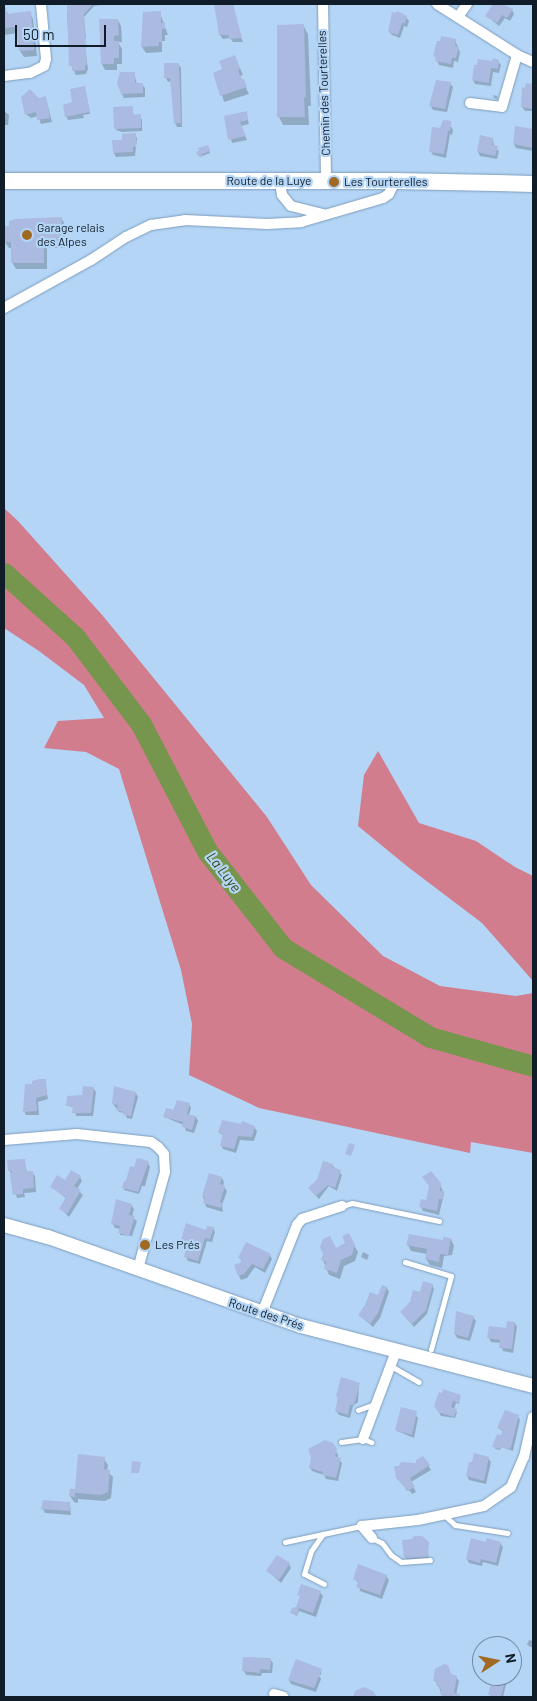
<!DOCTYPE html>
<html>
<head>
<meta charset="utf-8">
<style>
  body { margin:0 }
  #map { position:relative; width:537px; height:1701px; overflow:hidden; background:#b4d5f6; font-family:Barlow,sans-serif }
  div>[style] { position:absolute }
  .forest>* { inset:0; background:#d27d8d }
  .shadow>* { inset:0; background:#0003 }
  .river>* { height:21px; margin:-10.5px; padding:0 10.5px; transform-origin:10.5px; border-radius:10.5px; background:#76964d }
  .building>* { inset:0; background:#aabae0 }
  .roads { filter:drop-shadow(0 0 1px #7e9dbc) drop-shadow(0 0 1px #7e9dbc) }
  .service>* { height:5px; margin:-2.5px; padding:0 2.5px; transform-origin:2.5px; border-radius:2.5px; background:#fff }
  .minor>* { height:10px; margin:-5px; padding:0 5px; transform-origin:5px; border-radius:5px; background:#fff }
  .tertiary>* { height:14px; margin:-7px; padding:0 7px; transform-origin:7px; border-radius:7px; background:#fff }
  .primary>* { height:16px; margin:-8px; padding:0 8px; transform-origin:8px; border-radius:8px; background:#fff }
  .dots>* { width:14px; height:14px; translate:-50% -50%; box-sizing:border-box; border:2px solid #b4d5f6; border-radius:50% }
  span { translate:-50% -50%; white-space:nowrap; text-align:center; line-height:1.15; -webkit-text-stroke:4.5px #b4d5f6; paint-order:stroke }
  .street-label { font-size:12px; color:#101d28 }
  .poi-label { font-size:12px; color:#101d28 }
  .left { translate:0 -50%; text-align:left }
  .water-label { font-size:14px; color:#2d410b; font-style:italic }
  .frame { position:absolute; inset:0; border:5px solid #101d28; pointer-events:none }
  .north { position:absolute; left:472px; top:1636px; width:50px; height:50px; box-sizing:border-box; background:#b4d5f6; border:1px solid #728ba4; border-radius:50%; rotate:79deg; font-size:14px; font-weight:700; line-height:20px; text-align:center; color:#101d28 }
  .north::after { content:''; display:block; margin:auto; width:18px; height:22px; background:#a06924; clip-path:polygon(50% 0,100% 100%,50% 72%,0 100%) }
  .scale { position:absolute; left:15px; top:25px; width:91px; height:22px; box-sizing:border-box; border:2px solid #101d28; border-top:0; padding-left:6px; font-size:15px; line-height:18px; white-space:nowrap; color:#101d28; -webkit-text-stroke:4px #b4d5f6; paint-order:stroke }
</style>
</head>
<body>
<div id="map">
  <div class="forest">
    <div style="clip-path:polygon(4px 508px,18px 521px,103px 616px,267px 817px,311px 885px,383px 956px,440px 986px,516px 996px,533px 993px,533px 1153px,471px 1142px,470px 1153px,259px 1108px,189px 1075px,192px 1024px,181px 970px,119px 769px,86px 752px,44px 748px,58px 721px,104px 718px,84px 685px,39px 651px,4px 628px)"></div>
    <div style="clip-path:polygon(378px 751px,419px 823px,476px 841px,515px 867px,533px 876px,533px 981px,482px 923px,408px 867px,358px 826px,364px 775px)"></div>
  </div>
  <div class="shadow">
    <div style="clip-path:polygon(69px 4px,107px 4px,94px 6px,84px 17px,86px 39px,84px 39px,85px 47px,88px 69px,86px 74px,76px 75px,70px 63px,67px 14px)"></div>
    <div style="clip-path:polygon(233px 4px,239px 33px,243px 42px,233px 42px,230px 38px,223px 39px,220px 35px,216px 5px)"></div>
    <div style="clip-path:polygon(495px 4px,500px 4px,512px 10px,514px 14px,510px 21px,505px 18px,499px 26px,487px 16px)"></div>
    <div style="clip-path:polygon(4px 9px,9px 15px,30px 13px,33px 19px,37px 56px,24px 57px,20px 51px,18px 33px,4px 35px)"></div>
    <div style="clip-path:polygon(160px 13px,168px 35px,165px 35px,165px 41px,162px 41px,162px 52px,146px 53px,142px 47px)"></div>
    <div style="clip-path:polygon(406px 17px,409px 21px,407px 27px,404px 26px,400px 38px,392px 35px,389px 31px)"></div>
    <div style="clip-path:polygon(101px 20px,118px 20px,121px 26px,122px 42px,118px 42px,122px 49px,122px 64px,117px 64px,117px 70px,105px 70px,102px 64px)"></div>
    <div style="clip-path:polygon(303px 25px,308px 34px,311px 106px,308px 106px,309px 125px,283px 125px,279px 117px)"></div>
    <div style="clip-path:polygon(455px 40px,460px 52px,458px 62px,454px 61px,453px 68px,439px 65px,435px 56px)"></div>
    <div style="clip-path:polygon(235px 57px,243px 75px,240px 76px,249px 94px,224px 102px,217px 78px)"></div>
    <div style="clip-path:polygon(498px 61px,501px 65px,499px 73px,493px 72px,491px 86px,475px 84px,473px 80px)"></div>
    <div style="clip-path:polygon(178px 64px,181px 68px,182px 127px,177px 127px,175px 123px,172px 81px,168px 82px,166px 78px)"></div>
    <div style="clip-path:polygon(134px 73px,137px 84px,142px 84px,145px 88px,145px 97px,124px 98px,122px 94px)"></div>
    <div style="clip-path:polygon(450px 84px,453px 87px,447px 112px,433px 110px,431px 106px)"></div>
    <div style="clip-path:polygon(527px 84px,533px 85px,533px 111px,525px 111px,522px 107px)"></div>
    <div style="clip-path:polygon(85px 88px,90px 114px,83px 115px,84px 118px,68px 120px,66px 116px)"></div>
    <div style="clip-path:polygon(493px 95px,497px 96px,498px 99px,494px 98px)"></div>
    <div style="clip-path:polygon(46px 98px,52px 122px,41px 124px,38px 116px,31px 118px,26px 114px)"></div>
    <div style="clip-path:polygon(132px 108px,134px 116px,140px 116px,142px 120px,142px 131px,122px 132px,116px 130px)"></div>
    <div style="clip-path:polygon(4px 111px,9px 115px,8px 125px,4px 125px)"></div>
    <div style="clip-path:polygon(246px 113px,249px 124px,241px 126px,247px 140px,232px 143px,225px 117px)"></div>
    <div style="clip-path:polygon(451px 126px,453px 130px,452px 135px,450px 134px,446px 158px,433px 155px,431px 151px,441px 130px)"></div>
    <div style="clip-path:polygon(516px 127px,533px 130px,533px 151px,516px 148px,514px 144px)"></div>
    <div style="clip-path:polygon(135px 135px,137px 138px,135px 156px,116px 157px,114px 153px,123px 141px)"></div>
    <div style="clip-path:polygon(493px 139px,494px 147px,499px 151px,497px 159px,480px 156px,478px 152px)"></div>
    <div style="clip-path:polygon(208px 148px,210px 153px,200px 157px,197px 153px)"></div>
    <div style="clip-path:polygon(62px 219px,65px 225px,64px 243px,47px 243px,47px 245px,64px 246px,64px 248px,47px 248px,47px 269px,16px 269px,12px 262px,12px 248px,9px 248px,5px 242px,5px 227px)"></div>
    <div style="clip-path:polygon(45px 1080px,48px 1099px,38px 1102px,39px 1115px,26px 1115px,24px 1111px,34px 1085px)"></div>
    <div style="clip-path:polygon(93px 1088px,96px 1092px,93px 1116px,76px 1116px,74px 1107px,68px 1106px)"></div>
    <div style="clip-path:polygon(136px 1093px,138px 1097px,132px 1119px,127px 1118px,125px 1113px,119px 1112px,113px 1104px)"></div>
    <div style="clip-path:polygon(177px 1101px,189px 1104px,191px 1108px,189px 1115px,196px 1117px,198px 1121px,194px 1133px,186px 1131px,184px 1125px,164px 1117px,172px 1114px)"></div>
    <div style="clip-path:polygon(254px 1127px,257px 1131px,254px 1141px,240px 1140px,236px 1153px,223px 1149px,221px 1145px,223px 1135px,219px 1133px)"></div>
    <div style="clip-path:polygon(24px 1160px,27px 1172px,32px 1172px,35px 1176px,36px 1192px,24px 1193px,25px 1197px,17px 1198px,10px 1171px)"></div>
    <div style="clip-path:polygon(148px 1163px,150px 1167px,145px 1186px,142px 1186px,139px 1194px,124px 1190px,125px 1182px,135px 1168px)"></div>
    <div style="clip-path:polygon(332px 1165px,342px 1175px,337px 1191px,329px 1186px,319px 1199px,309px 1188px)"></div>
    <div style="clip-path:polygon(80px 1177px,82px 1181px,77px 1189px,83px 1195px,69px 1217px,61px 1209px,67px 1199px,52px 1187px)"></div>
    <div style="clip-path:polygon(222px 1178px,224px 1182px,223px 1186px,227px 1191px,222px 1205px,223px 1212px,206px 1207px,203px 1196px)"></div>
    <div style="clip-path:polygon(440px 1184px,444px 1194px,439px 1215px,423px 1211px,421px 1207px,427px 1202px,430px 1186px)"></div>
    <div style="clip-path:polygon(116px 1201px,131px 1205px,134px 1209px,132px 1217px,137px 1221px,132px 1236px,120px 1235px,121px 1229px,115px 1228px,113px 1224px)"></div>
    <div style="clip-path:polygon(213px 1228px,215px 1232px,212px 1242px,207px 1241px,200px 1264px,188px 1261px,186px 1257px,187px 1245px,182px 1242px)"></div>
    <div style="clip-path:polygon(348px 1235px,358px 1252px,355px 1261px,344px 1266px,340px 1279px,329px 1275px,323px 1260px,335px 1249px,347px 1243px)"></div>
    <div style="clip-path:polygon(451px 1239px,454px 1246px,452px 1255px,444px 1256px,442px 1268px,430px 1265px,426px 1259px,427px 1254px,411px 1251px,408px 1245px)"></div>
    <div style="clip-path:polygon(363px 1252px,369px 1255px,367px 1260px,361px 1257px)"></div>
    <div style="clip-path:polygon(270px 1255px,272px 1259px,265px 1273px,255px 1267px,247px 1278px,241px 1280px,239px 1276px,242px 1260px,239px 1258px)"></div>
    <div style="clip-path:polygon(432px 1285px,434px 1289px,427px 1314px,414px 1327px,401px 1312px)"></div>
    <div style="clip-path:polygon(387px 1288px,389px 1292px,380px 1318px,373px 1327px,359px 1315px)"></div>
    <div style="clip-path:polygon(457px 1312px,473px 1317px,476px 1321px,470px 1341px,457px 1338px,455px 1334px)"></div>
    <div style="clip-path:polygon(515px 1323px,517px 1327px,513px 1353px,503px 1351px,501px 1343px,491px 1342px,489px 1338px)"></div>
    <div style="clip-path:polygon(359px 1384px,358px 1402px,353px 1406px,350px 1418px,339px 1415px,336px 1411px,339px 1391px)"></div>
    <div style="clip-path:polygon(460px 1396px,459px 1404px,456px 1403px,454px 1409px,457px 1412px,455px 1418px,441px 1416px,435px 1405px)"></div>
    <div style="clip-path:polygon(415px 1414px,418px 1418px,414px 1438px,397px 1431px,396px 1430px)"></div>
    <div style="clip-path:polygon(518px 1416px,520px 1420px,513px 1451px,501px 1447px,500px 1450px,495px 1449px,504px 1432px,498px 1428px)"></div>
    <div style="clip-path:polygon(332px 1444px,338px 1455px,338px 1458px,342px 1463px,338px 1481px,326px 1479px,324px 1475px,312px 1471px,310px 1467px)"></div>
    <div style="clip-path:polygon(423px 1457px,431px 1470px,411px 1482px,416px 1492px,412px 1494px,409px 1490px,407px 1491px,397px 1475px,417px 1464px)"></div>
    <div style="clip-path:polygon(488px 1458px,491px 1462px,486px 1484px,469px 1480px,467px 1476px)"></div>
    <div style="clip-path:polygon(104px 1459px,108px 1465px,107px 1471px,113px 1477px,111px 1498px,105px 1501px,78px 1499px,78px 1503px,74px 1502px,70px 1496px)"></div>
    <div style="clip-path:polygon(70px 1503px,71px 1515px,45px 1513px,43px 1509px)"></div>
    <div style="clip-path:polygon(486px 1543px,500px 1543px,503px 1547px,498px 1566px,483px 1562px,482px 1566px,469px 1563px,467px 1559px)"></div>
    <div style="clip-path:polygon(427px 1546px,429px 1560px,408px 1562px,406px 1558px)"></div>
    <div style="clip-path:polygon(289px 1564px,291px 1568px,281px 1583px,268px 1571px)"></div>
    <div style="clip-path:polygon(386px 1576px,389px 1580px,382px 1599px,360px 1591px,359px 1583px,354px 1579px)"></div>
    <div style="clip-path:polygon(302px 1585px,320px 1592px,323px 1596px,316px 1617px,299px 1611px,297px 1616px,291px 1613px,293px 1609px,299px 1609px,298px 1607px,302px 1597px,299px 1595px)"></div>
    <div style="clip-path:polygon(529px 1640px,533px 1641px,533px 1648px,527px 1645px)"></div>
    <div style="clip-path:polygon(270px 1659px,273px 1663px,272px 1673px,262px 1673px,261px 1676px,246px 1675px,244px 1671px)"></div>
    <div style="clip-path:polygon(321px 1670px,321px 1675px,318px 1674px,321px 1679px,316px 1692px,291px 1684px,289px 1680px)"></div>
    <div style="clip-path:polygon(451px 1676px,456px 1677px,459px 1681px,456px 1695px,460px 1697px,443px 1697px,437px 1683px,434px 1680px)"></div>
    <div style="clip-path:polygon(491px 1676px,508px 1676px,503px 1697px,491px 1697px,494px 1677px)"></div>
  </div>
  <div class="river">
    <div style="left:4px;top:573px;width:96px;rotate:42deg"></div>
    <div style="left:75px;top:637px;width:109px;rotate:52.8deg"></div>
    <div style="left:141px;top:724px;width:143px;rotate:62.5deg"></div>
    <div style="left:207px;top:851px;width:123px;rotate:51.9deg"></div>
    <div style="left:283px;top:948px;width:172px;rotate:31.2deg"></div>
    <div style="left:430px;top:1037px;width:107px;rotate:15.7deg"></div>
  </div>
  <div class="building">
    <div style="clip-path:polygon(67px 4px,93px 4px,84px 14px,87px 65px,85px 65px,85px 70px,72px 71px,72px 66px,69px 66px)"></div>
    <div style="clip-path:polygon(214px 4px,233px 4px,242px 38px,229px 39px,228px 35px,219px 35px)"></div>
    <div style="clip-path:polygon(493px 4px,502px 4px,513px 9px,507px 18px,502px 15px,497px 23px,485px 16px)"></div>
    <div style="clip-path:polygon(4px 8px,6px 8px,7px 14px,31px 11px,34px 50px,19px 51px,16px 27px,4px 28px)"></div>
    <div style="clip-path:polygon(161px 11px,161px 23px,165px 22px,165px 29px,162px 29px,162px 42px,159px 42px,159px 46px,141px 47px,143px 12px)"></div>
    <div style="clip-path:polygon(397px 11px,407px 16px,405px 23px,402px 23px,398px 35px,388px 32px,392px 12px,396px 13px)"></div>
    <div style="clip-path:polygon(99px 19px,118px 19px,119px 35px,114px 36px,114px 41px,119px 41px,119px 58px,114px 58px,114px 64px,101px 64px)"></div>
    <div style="clip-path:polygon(304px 24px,306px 97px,304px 98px,305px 117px,277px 117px,277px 25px)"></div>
    <div style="clip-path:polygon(441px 36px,456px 39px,455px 46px,459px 47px,456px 58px,452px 58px,451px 64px,435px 61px,436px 57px,433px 56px,437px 41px,440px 41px)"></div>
    <div style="clip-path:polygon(235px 55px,240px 69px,238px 70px,241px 79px,244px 79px,247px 87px,220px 96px,213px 73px,222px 69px,219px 61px)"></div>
    <div style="clip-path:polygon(493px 58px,499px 60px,498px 69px,491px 68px,489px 83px,472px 80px,474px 65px,477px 65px,478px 59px,492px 61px)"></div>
    <div style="clip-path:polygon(164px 63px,179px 63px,181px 123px,174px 123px,170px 78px,164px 78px)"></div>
    <div style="clip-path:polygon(120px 72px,135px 72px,135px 83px,143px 83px,143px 93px,121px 94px,117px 83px)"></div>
    <div style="clip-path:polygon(436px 80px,451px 82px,445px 109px,429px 106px)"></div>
    <div style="clip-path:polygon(526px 83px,533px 84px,533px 109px,521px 107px,522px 87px,525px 88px)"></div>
    <div style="clip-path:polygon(85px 86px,90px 112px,65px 117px,63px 105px,72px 102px,70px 89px)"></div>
    <div style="clip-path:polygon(30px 89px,39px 98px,46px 96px,50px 118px,37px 120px,36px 112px,25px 115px,21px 97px)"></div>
    <div style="clip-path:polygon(133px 106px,133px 115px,141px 114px,141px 128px,114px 129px,113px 107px)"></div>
    <div style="clip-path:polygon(247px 111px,248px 120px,240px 122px,246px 136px,228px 140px,224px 116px)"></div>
    <div style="clip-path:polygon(443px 120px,451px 121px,451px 125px,450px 131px,448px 131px,444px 154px,429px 152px,432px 127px,440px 128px)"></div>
    <div style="clip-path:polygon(515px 126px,533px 129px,533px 148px,513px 144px)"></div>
    <div style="clip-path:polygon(136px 133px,136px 147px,133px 147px,133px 152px,113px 153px,112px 140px,122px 140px,122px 134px)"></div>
    <div style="clip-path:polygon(480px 135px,493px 138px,492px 145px,498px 146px,495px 156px,477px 152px)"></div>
    <div style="clip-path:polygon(208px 145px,210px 151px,202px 154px,202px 156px,198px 156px,196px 152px,199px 151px,198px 148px)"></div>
    <div style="clip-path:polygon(62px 217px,62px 245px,44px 244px,44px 263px,11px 263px,11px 242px,4px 242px,4px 226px,9px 226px,9px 221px,16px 219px)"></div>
    <div style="clip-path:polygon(39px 1079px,46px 1079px,47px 1095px,36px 1098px,37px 1111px,23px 1112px,25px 1084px,32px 1084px,32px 1081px)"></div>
    <div style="clip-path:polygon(83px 1086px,94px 1087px,91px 1113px,72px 1113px,73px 1106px,66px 1106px,67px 1096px,82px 1095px)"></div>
    <div style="clip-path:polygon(114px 1086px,136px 1092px,131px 1116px,123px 1115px,124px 1112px,116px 1110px,118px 1105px,112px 1104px)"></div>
    <div style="clip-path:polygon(177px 1100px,190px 1103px,187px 1114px,196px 1116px,192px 1130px,182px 1127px,183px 1122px,163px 1117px,166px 1108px,174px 1110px)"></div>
    <div style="clip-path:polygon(222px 1120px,241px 1124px,242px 1121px,255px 1126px,252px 1137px,238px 1136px,234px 1149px,220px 1146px,223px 1134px,218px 1133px)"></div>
    <div style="clip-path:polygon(349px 1143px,355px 1145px,351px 1156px,345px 1154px)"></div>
    <div style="clip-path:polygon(137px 1158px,149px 1161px,138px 1192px,122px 1188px,124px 1181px,126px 1181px,130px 1166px,134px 1167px)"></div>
    <div style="clip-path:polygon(25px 1159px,26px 1171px,33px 1171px,34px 1188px,23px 1189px,23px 1194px,13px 1195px,10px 1176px,12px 1171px,8px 1171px,7px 1160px)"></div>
    <div style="clip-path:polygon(323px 1161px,333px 1164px,332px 1167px,341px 1170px,335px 1188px,328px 1185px,316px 1196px,308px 1188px,317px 1180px)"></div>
    <div style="clip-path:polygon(71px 1170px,81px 1176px,74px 1186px,81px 1190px,67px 1214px,59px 1209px,66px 1197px,50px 1187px,57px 1175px,65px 1180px)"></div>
    <div style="clip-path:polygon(431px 1171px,441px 1183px,440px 1191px,444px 1191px,443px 1199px,439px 1199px,437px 1211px,419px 1207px,421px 1199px,426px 1200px,429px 1186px,422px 1177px)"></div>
    <div style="clip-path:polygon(209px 1173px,222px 1177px,220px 1184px,225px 1186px,220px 1202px,223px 1203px,221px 1208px,203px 1203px,205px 1197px,202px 1196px)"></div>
    <div style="clip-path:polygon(116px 1199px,132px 1204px,129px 1215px,135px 1216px,129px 1236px,118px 1233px,120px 1226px,111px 1224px)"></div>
    <div style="clip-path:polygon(186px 1223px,206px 1230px,207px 1226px,214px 1227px,210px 1239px,205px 1238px,198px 1261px,184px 1257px,187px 1244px,180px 1243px)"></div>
    <div style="clip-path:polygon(349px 1233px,355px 1245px,352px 1255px,341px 1260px,337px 1273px,324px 1269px,326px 1262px,321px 1260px,323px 1254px,320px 1247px,323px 1239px,330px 1236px,336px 1248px,345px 1243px,342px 1236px)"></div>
    <div style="clip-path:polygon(409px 1234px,443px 1240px,443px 1237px,451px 1238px,448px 1255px,440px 1254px,439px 1262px,425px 1259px,427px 1249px,406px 1245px)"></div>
    <div style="clip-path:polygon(246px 1242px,271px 1254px,263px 1269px,252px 1264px,244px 1274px,238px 1276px,234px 1265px,240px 1263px,242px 1259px,238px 1258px)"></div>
    <div style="clip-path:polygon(423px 1281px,433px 1284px,426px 1310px,412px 1324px,400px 1312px,410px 1302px,413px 1290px,420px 1292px)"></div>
    <div style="clip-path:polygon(382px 1285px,387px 1287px,378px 1313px,370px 1324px,358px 1315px,365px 1305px,370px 1292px,378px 1295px)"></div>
    <div style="clip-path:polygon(456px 1311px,474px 1316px,468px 1338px,454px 1334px)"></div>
    <div style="clip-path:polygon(507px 1321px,515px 1322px,512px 1349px,499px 1348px,500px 1340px,487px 1338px,489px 1326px,506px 1328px)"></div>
    <div style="clip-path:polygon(341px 1377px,360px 1383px,354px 1405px,350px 1405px,348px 1415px,335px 1411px,338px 1398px,336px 1396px)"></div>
    <div style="clip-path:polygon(443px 1389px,461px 1395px,459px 1403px,453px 1401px,451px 1407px,457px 1409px,454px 1417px,438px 1412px,434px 1406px,439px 1392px,442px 1393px)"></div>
    <div style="clip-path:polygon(401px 1407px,417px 1411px,412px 1435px,395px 1430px)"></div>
    <div style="clip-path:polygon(505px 1410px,519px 1415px,511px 1447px,509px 1449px,500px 1447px,499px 1449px,492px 1447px,497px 1434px,501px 1435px,503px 1430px,497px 1428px)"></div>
    <div style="clip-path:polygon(325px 1440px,333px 1443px,337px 1449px,335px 1456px,341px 1458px,336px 1478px,322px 1475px,323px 1472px,309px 1468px,311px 1457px,308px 1449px)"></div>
    <div style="clip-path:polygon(474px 1453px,489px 1457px,484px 1481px,466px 1476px,469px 1462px,472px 1462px)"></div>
    <div style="clip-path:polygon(78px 1454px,105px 1457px,104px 1469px,110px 1470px,108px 1492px,101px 1495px,75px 1493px,75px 1497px,69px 1496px,70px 1489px,75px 1489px)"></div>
    <div style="clip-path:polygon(423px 1456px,430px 1465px,410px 1478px,415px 1487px,408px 1491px,396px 1478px,394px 1466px,399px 1466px,401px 1462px,416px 1463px,416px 1460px)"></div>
    <div style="clip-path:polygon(132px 1461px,141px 1462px,139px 1473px,131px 1473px)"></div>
    <div style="clip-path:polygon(43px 1500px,70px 1502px,70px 1511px,41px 1509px)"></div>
    <div style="clip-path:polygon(414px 1536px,422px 1536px,429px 1542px,428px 1557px,404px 1558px,402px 1540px,412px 1539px)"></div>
    <div style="clip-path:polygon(471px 1538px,486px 1542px,487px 1538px,501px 1542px,496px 1563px,481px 1559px,480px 1563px,466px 1559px)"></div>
    <div style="clip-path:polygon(277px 1555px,290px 1563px,279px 1580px,266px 1571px)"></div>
    <div style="clip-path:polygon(358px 1564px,387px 1575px,380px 1595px,356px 1587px,358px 1581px,353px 1579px)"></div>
    <div style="clip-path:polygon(301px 1584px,321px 1591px,313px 1613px,299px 1608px,297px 1616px,290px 1613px,292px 1608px,296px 1607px,300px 1596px,297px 1595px)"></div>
    <div style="clip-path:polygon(243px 1657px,271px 1658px,270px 1670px,260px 1669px,260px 1673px,242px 1671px)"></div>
    <div style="clip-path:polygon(296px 1659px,322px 1669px,314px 1688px,288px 1680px)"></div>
    <div style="clip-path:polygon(444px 1664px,448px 1665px,451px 1674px,457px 1676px,454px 1693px,460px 1694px,459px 1697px,446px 1697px,440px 1694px,441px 1689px,436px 1685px,437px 1681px,433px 1681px,435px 1669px)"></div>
    <div style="clip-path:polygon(493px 1676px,506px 1676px,501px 1697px,488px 1695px)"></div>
    <div style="clip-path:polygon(364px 1687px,373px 1691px,377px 1697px,353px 1697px,355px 1691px)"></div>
  </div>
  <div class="roads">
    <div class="service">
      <div style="left:342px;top:1206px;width:10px;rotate:-17deg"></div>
      <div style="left:352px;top:1203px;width:89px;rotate:11.7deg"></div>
      <div style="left:405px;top:1262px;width:48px;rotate:16.9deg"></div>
      <div style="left:451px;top:1276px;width:76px;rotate:105.3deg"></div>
      <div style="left:391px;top:1366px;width:32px;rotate:30deg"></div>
      <div style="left:358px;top:1410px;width:20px;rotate:-20deg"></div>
      <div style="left:341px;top:1442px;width:22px;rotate:-8deg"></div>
      <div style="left:363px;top:1439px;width:9px;rotate:21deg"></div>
      <div style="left:444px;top:1515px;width:15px;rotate:42deg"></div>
      <div style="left:455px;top:1525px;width:53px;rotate:8.7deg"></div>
      <div style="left:372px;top:1538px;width:11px;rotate:27deg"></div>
      <div style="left:382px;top:1543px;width:15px;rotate:53deg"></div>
      <div style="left:391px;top:1555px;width:12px;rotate:35deg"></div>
      <div style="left:401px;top:1562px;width:29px;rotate:-4deg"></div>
      <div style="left:285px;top:1542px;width:39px;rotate:-12deg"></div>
      <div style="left:324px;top:1584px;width:22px;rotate:-153deg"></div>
      <div style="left:304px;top:1574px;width:24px;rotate:-73deg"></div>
      <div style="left:311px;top:1551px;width:21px;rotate:-55deg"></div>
      <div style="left:323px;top:1534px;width:40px;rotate:-12deg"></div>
    </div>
    <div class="minor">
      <div style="left:323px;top:4px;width:177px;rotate:89deg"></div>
      <div style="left:437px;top:4px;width:95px;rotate:32.5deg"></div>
      <div style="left:517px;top:55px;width:17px;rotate:24deg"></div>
      <div style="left:458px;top:17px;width:16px;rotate:-55deg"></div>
      <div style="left:4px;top:76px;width:26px;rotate:-7deg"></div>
      <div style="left:30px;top:73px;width:16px;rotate:-27deg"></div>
      <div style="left:44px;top:66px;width:7px;rotate:-74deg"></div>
      <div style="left:46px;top:59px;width:55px;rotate:-95.2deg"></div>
      <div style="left:470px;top:103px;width:32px;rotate:7deg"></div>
      <div style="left:502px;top:107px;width:54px;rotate:-73.9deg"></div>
      <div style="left:280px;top:181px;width:14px;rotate:82deg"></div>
      <div style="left:282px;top:195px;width:14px;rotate:51deg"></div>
      <div style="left:291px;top:206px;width:33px;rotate:14deg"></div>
      <div style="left:4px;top:308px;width:99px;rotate:-28.9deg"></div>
      <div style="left:91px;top:260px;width:42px;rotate:-33.3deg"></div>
      <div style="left:126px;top:237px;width:28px;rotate:-26deg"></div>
      <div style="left:151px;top:225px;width:34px;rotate:-8deg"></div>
      <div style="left:185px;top:220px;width:82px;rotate:2.8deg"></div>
      <div style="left:267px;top:224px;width:34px;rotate:-3deg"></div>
      <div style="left:301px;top:222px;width:85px;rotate:-16.3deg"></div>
      <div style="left:383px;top:198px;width:7px;rotate:-34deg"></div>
      <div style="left:389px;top:194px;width:14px;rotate:-65deg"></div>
      <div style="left:4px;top:1140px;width:73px;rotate:-4.7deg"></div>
      <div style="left:77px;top:1134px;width:74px;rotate:6.2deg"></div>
      <div style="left:151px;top:1142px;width:9px;rotate:36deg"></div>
      <div style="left:158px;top:1147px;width:9px;rotate:49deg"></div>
      <div style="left:164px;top:1154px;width:18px;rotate:87deg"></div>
      <div style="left:165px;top:1172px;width:101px;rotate:105.6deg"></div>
      <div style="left:262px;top:1313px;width:95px;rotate:-68.3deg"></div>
      <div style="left:297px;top:1225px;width:8px;rotate:-50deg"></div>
      <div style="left:302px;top:1219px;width:42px;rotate:-18deg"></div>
      <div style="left:363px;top:1439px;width:94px;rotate:-69.4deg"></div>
      <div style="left:372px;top:1538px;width:16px;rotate:-130deg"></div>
      <div style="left:362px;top:1526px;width:56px;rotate:-6.1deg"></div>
      <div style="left:418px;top:1520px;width:67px;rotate:-12deg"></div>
      <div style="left:484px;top:1506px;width:33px;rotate:-35deg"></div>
      <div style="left:511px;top:1487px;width:33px;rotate:-67deg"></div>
      <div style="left:524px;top:1457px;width:41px;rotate:-77.3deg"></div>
      <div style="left:274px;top:1694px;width:10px;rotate:17deg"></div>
    </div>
    <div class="tertiary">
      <div style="left:4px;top:1225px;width:46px;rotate:15.3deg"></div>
      <div style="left:48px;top:1237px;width:268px;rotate:19.4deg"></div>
      <div style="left:301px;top:1326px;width:240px;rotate:14.5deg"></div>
    </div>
    <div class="primary">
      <div style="left:4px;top:181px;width:391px"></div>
      <div style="left:395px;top:181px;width:138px;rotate:1.2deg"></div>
    </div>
  </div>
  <div class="dots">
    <div style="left:334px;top:182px;background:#a06924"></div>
    <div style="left:27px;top:235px;background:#a06924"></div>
    <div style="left:145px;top:1245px;background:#a06924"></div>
  </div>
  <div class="street-label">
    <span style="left:324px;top:93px;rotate:-92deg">Chemin des Tourterelles</span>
    <span style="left:269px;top:181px">Route de la Luye</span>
    <span style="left:266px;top:1314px;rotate:18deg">Route des Prés</span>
  </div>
  <div class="poi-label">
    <span class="left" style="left:344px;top:182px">Les Tourterelles</span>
    <span class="left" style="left:37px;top:235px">Garage relais<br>des Alpes</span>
    <span class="left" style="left:155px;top:1245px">Les Prés</span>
  </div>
  <div class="water-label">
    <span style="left:224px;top:872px;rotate:52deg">La Luye</span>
  </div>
  <div class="frame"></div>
  <div class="north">N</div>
  <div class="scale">50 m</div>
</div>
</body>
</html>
